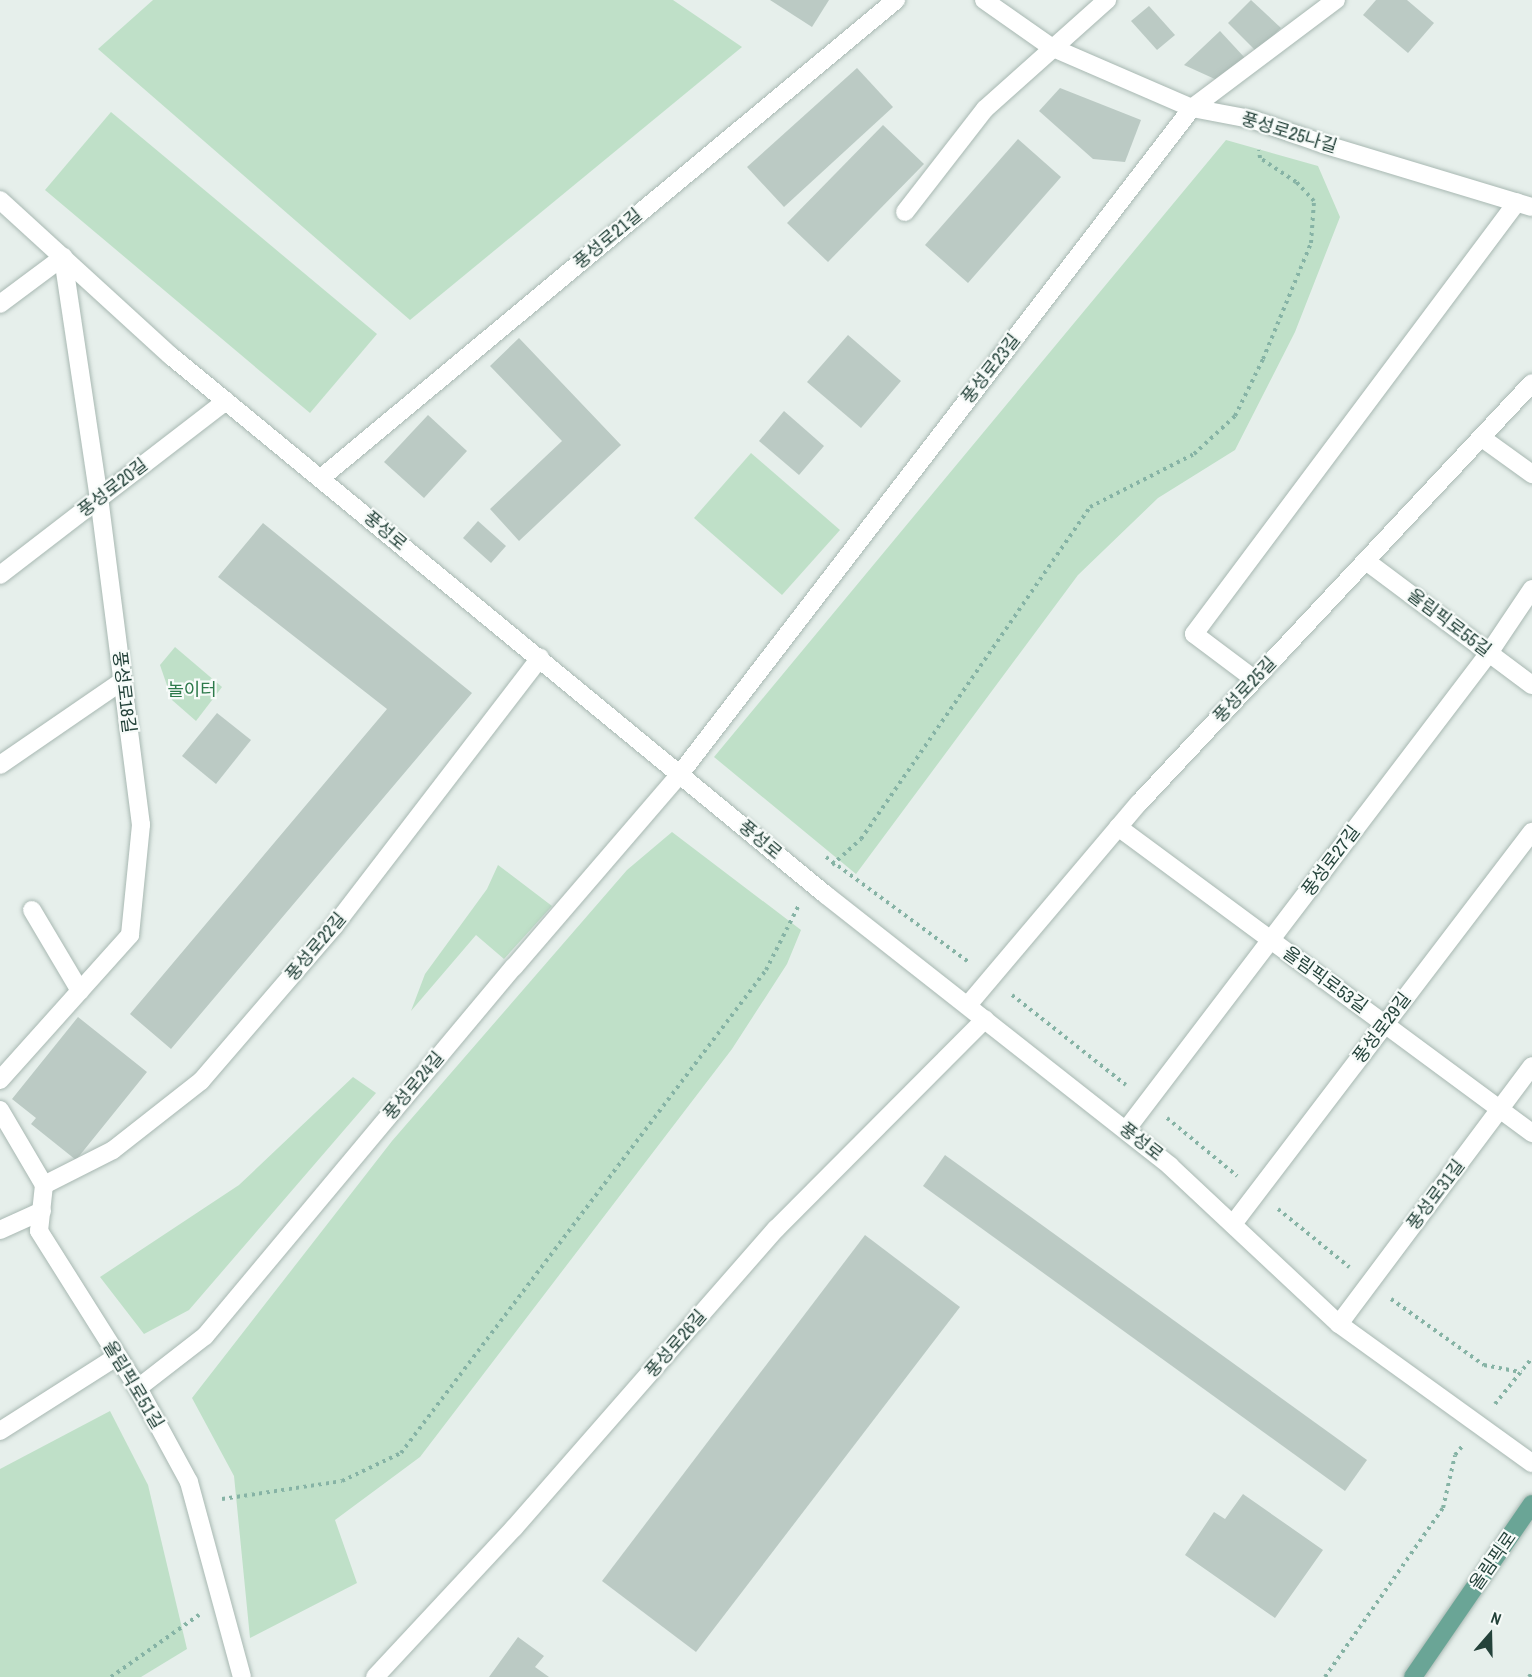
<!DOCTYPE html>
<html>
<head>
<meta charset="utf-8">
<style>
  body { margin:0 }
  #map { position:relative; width:1532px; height:1677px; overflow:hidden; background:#e6efeb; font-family:"Archivo Narrow","Noto Sans KR",sans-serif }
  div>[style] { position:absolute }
  .green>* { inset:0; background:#bfe0c8 }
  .building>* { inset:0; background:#bbcac4 }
  .path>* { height:4px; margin-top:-2px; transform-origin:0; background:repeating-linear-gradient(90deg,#86b3a5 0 3px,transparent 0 7.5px) }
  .roads { filter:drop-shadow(0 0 2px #a8b8b2) drop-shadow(0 0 2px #a8b8b2) }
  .service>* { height:18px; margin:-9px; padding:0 9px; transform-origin:9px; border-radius:9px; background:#fff }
  .minor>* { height:18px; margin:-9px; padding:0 9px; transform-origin:9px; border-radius:9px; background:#fff }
  .tertiary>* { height:18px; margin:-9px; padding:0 9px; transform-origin:9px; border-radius:9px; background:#fff }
  .primary>* { height:18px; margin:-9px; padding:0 9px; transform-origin:9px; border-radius:9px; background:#6aa596 }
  span { translate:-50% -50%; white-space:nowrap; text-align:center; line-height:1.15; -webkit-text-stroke:4.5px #f7fbf9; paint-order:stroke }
  .street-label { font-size:18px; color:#24423a }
  .park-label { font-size:18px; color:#2d7a4b }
  .north { position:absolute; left:1460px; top:1605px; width:60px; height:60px; -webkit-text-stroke:4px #f7fbf9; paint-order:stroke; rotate:20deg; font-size:16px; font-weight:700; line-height:24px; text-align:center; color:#24423a }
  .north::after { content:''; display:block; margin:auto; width:21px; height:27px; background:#24423a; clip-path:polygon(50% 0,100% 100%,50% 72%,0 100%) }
</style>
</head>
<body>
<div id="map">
  <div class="green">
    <div style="clip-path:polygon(153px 0,673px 0,742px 47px,410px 320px,98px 49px)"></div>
    <div style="clip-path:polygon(111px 112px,377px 334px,310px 413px,45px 190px)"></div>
    <div style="clip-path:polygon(1226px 140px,1318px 166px,1340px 217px,1295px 332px,1235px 450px,1158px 498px,1078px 575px,856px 874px,714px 757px)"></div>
    <div style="clip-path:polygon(751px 453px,840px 530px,782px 595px,694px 518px)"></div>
    <div style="clip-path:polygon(175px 647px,222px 687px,196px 721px,172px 700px,160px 665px)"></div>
    <div style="clip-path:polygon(672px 832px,801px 930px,787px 964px,732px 1049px,420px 1457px,335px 1520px,357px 1583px,250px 1638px,234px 1476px,192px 1398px,392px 1141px,627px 870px)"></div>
    <div style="clip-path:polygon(498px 865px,552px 906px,504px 959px,476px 935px,411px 1011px,425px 974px,487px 889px)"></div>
    <div style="clip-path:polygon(353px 1077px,376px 1093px,189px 1310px,144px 1334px,100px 1277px,239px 1185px)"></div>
    <div style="clip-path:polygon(110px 1411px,148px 1485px,187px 1649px,141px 1677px,0 1677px,0 1469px)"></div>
  </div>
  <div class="building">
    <div style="clip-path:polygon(770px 0,829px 0,812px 27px)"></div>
    <div style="clip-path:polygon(1251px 0,1281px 28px,1257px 52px,1228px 23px)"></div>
    <div style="clip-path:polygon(1376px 0,1407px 0,1434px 23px,1408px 53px,1363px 15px)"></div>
    <div style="clip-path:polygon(1149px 6px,1175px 35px,1157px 50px,1131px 21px)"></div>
    <div style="clip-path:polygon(1220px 31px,1245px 58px,1217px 80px,1184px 65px)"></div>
    <div style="clip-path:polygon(857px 68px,893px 107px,784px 207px,747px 167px)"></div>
    <div style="clip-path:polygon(1060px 88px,1141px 120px,1125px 162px,1093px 159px,1039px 111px)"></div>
    <div style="clip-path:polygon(883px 125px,924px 164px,828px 262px,787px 223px)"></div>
    <div style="clip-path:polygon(1018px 139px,1061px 177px,968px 283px,925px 245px)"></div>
    <div style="clip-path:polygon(848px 335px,901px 381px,861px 428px,807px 382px)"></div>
    <div style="clip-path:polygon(519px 338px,621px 445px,519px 541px,490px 509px,562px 441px,490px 366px)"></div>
    <div style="clip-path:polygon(784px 411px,824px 446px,799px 475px,759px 441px)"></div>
    <div style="clip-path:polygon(428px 415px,467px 451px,424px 498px,384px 462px)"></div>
    <div style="clip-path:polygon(478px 521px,506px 546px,491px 563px,463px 538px)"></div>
    <div style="clip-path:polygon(263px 523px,472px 693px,171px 1049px,130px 1014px,387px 709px,218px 577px)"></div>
    <div style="clip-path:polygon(217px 713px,251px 740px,216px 784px,182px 756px)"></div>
    <div style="clip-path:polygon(78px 1017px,147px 1072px,76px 1160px,31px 1124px,36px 1118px,12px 1099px)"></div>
    <div style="clip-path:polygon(945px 1155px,1367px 1460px,1345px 1491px,923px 1186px)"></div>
    <div style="clip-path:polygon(865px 1235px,960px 1307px,696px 1652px,602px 1581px)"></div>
    <div style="clip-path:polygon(1243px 1494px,1323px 1550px,1275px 1618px,1185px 1555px,1214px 1512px,1225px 1519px)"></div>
    <div style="clip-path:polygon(518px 1637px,544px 1656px,535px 1667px,549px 1677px,489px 1677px)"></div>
  </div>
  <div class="path">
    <div style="left:826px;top:857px;width:179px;rotate:36.4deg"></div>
    <div style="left:832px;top:865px;width:39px;rotate:-42deg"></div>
    <div style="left:861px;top:839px;width:403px;rotate:-55.4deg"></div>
    <div style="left:1090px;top:507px;width:117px;rotate:-27deg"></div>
    <div style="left:1194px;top:454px;width:56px;rotate:-42.8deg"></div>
    <div style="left:1235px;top:416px;width:64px;rotate:-63.8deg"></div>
    <div style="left:1263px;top:359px;width:126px;rotate:-67.5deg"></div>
    <div style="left:1311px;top:243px;width:42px;rotate:-85.9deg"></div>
    <div style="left:1314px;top:201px;width:26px;rotate:-133deg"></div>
    <div style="left:1296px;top:182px;width:43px;rotate:-146.3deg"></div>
    <div style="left:1260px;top:158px;width:8px;rotate:-97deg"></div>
    <div style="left:1012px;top:995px;width:145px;rotate:38.3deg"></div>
    <div style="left:1167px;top:1118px;width:91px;rotate:39.6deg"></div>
    <div style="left:1278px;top:1209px;width:92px;rotate:39.2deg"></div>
    <div style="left:1391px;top:1299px;width:114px;rotate:35.4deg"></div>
    <div style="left:1484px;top:1365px;width:38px;rotate:11deg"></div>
    <div style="left:1495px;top:1404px;width:59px;rotate:-51.2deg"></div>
    <div style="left:222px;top:1499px;width:121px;rotate:-8.5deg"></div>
    <div style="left:342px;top:1481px;width:65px;rotate:-25.4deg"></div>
    <div style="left:401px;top:1453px;width:605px;rotate:-52.92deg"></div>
    <div style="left:766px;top:970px;width:71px;rotate:-63.1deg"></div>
    <div style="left:111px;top:1677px;width:108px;rotate:-35.2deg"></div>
    <div style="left:1325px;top:1677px;width:206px;rotate:-55.1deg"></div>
    <div style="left:1443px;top:1508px;width:54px;rotate:-77.2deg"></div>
    <div style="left:1455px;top:1455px;width:13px;rotate:-51deg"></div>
    <div style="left:1529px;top:1677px;width:5px;rotate:-53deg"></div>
  </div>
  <div class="roads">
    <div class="service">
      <div style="left:905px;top:212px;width:130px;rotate:-52.2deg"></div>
      <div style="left:985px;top:109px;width:164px;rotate:-41.8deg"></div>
      <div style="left:0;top:304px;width:79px;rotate:-36.7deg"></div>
      <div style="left:1254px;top:679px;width:75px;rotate:-143.1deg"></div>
      <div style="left:1194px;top:634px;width:539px;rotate:-53.22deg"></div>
      <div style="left:0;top:765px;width:148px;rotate:-34.5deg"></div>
      <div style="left:32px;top:910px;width:94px;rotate:59.3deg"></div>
      <div style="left:1126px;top:1130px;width:599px;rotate:-52.73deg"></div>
      <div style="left:1489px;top:653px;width:77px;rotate:-56.1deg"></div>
      <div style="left:44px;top:1185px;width:77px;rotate:-26.9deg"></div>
      <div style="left:113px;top:1150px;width:112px;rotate:-38.1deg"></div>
      <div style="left:201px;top:1081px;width:206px;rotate:-49.3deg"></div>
      <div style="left:335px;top:925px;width:337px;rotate:-52.5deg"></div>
      <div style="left:1233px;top:1224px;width:493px;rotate:-52.7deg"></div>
      <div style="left:1339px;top:1324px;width:322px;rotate:-53.2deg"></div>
      <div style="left:138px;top:1388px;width:85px;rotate:-37.8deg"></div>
      <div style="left:205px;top:1336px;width:481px;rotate:-50.1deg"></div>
      <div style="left:514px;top:967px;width:255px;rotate:-49.3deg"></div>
      <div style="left:680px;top:774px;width:840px;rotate:-52.45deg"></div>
      <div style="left:1192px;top:108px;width:180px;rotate:-36.9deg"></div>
      <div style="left:0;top:1431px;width:138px;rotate:-32.5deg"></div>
    </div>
    <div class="minor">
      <div style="left:984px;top:0;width:82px;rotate:35deg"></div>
      <div style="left:1051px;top:47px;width:154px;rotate:23.4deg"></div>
      <div style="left:1192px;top:108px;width:60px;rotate:10.6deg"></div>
      <div style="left:1251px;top:119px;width:76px;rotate:19.1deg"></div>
      <div style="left:1323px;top:144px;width:218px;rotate:16.8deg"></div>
      <div style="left:1482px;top:438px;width:62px;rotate:35.8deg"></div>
      <div style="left:321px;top:478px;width:748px;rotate:-39.74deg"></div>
      <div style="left:1366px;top:561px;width:207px;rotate:36.8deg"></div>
      <div style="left:0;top:575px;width:285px;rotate:-37.6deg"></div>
      <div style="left:1118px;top:827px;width:515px;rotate:36.47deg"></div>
      <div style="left:968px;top:1005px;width:265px;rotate:-49.8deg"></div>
      <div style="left:1139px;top:803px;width:575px;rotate:-46.9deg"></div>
      <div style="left:0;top:1080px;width:195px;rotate:-48.1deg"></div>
      <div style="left:130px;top:935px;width:111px;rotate:-84.3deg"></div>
      <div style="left:141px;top:825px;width:329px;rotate:-97.3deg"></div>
      <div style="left:99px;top:499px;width:245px;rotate:-98.5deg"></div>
      <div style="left:0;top:1110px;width:87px;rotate:59.6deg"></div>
      <div style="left:44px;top:1185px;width:46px;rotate:96.2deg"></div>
      <div style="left:39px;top:1231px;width:186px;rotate:57.8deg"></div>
      <div style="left:138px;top:1388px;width:107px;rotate:61.5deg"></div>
      <div style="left:189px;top:1482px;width:202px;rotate:74.8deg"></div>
      <div style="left:0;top:1230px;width:46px;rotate:-24.3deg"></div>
      <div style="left:375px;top:1677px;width:204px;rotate:-47deg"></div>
      <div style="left:514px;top:1528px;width:398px;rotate:-48.8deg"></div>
      <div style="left:776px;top:1229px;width:296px;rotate:-45.1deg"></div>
    </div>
    <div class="tertiary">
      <div style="left:0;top:200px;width:231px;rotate:42.4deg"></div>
      <div style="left:171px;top:356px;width:848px;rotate:39.45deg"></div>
      <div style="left:826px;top:895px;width:438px;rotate:38.2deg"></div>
      <div style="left:1170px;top:1166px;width:231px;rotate:43.1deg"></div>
      <div style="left:1339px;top:1324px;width:238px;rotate:35.8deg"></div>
    </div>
    <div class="primary">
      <div style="left:1413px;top:1677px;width:210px;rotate:-55.5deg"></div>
    </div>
  </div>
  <div class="street-label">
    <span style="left:1289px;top:133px;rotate:17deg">풍성로25나길</span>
    <span style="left:608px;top:239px;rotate:-40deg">풍성로21길</span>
    <span style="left:991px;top:369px;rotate:-52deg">풍성로23길</span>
    <span style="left:113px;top:488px;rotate:-38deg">풍성로20길</span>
    <span style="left:385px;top:531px;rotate:40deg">풍성로</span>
    <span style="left:1449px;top:623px;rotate:37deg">올림픽로55길</span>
    <span style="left:1245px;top:690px;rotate:-47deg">풍성로25길</span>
    <span style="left:124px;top:692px;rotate:83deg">풍성로18길</span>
    <span style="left:760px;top:840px;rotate:40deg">풍성로</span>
    <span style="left:1331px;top:861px;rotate:-53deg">풍성로27길</span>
    <span style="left:316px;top:947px;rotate:-50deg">풍성로22길</span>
    <span style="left:1325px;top:980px;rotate:36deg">올림픽로53길</span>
    <span style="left:1382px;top:1028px;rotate:-53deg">풍성로29길</span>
    <span style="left:414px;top:1086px;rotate:-50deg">풍성로24길</span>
    <span style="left:1141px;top:1142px;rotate:38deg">풍성로</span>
    <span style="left:1436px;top:1195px;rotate:-53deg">풍성로31길</span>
    <span style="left:676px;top:1344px;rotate:-49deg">풍성로26길</span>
    <span style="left:133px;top:1385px;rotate:59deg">올림픽로51길</span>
    <span style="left:1493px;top:1561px;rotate:-55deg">올림픽로</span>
  </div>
  <div class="park-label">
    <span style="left:192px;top:690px">놀이터</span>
  </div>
  <div class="north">N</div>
</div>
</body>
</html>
